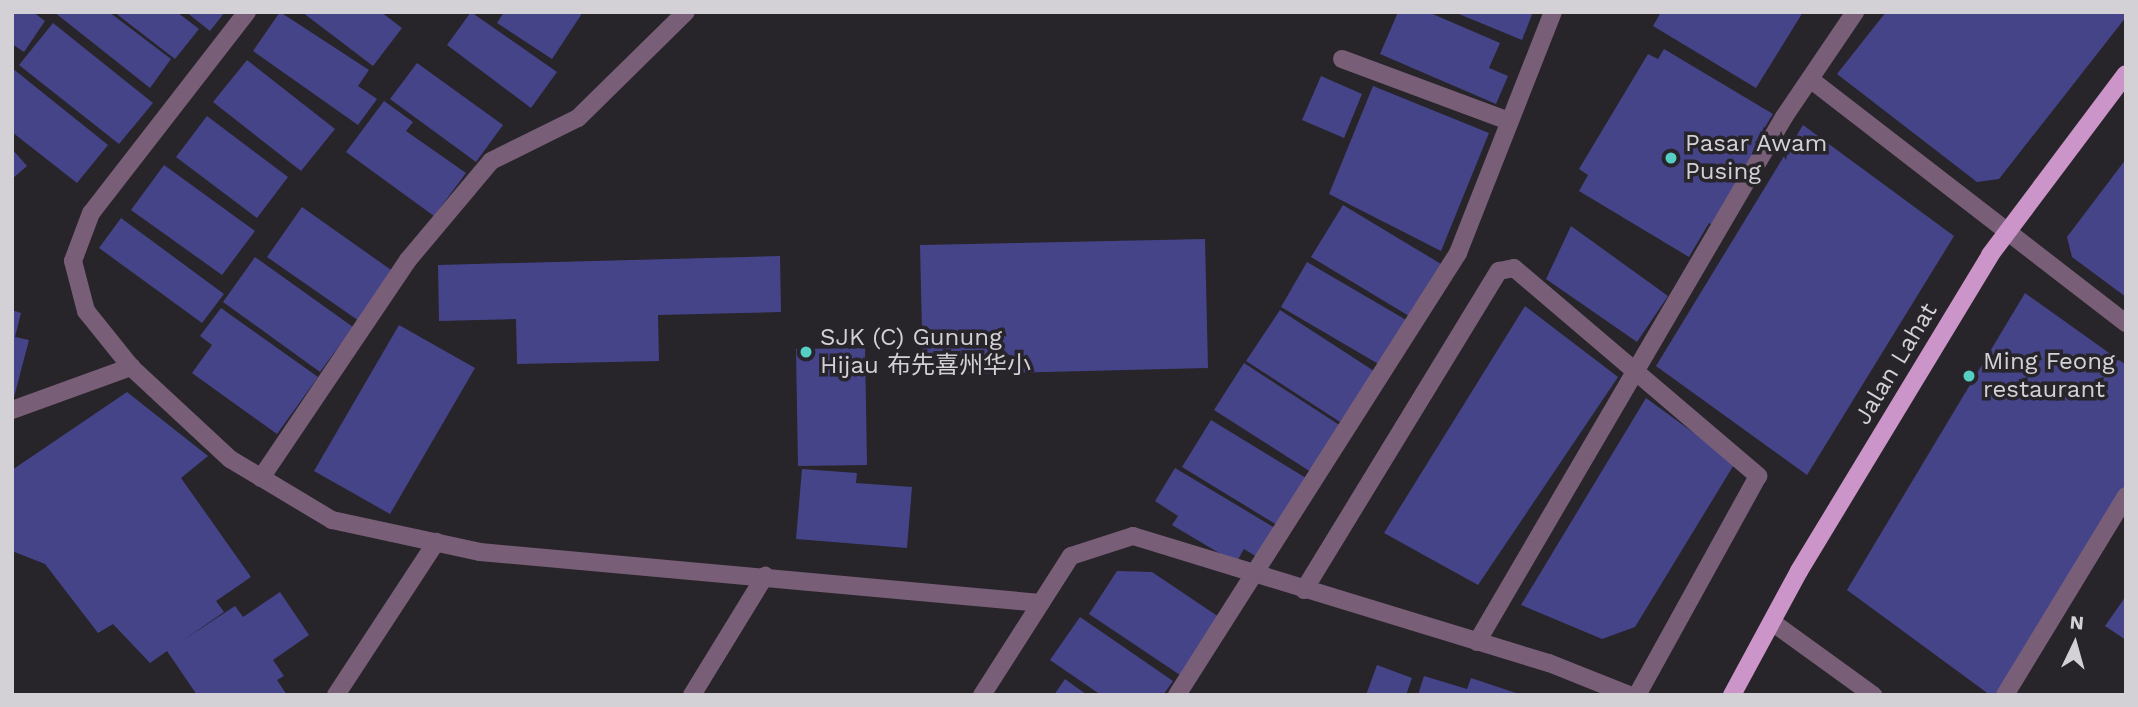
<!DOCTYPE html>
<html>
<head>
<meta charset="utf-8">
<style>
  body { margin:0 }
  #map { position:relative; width:2138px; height:707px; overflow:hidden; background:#27242a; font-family:"Work Sans","Noto Sans SC",sans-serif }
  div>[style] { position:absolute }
  .building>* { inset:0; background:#454489 }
  .minor>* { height:18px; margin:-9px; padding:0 9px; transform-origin:9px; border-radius:9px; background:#785e77 }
  .major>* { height:18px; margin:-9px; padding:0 9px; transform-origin:9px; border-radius:9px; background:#cc95c9 }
  .dots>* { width:19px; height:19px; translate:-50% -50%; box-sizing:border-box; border:4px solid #27242a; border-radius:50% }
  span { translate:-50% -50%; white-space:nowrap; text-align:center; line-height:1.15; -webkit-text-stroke:7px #27242a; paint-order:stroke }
  .poi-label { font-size:24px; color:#d3d1d5 }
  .left { translate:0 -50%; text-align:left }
  .street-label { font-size:24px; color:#d3d1d5 }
  .frame { position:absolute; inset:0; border:14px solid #d3d1d5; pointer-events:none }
  .north { position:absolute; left:2040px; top:609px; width:70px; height:70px; -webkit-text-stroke:5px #27242a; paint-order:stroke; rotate:5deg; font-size:19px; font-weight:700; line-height:28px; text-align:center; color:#d3d1d5 }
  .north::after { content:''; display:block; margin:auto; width:24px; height:32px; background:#d3d1d5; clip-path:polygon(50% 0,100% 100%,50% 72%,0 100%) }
</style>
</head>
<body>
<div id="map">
  <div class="building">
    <div style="clip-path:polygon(12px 12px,33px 12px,45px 21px,24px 52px,12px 44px)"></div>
    <div style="clip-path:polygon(54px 12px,109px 12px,171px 59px,150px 88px)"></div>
    <div style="clip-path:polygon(114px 12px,177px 12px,199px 29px,175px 59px)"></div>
    <div style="clip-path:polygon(186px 12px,225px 12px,210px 31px)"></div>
    <div style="clip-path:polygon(280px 12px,369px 70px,358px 86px,377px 99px,358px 125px,253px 51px)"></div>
    <div style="clip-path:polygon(302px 12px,381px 12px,402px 28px,373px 66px)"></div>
    <div style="clip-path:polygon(471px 12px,557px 72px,531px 108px,447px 45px)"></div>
    <div style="clip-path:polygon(504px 12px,583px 12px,552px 59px,497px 23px)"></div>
    <div style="clip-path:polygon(1398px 12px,1428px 12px,1500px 43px,1489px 68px,1508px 76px,1496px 104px,1380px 54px)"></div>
    <div style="clip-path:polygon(1454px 12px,1533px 12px,1522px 40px)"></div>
    <div style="clip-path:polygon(1661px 12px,1803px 12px,1756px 88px,1653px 26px)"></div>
    <div style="clip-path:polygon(1886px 12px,2126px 12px,2126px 17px,1999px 179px,1977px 182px,1837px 74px)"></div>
    <div style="clip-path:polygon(53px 23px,153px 103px,119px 144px,19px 65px)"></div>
    <div style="clip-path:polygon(1664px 49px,1773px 114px,1755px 143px,1763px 147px,1715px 226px,1709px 223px,1689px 257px,1579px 191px,1588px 175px,1579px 169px,1648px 54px,1658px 59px)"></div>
    <div style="clip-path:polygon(247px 60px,335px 129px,301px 171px,213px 102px)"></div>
    <div style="clip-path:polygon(417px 63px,503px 125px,476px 162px,390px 99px)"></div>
    <div style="clip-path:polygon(12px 68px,108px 145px,77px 183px,12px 132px)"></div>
    <div style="clip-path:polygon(1321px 76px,1362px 94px,1344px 138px,1302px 120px)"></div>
    <div style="clip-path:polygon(1373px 86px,1489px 133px,1441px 251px,1329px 194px)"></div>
    <div style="clip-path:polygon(384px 101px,413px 122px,406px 131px,466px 173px,434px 216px,346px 152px)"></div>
    <div style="clip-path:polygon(207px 116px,288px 177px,257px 218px,176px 157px)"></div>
    <div style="clip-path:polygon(1803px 125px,1954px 236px,1807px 475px,1656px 366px)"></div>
    <div style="clip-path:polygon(12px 149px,27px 166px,12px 179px)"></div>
    <div style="clip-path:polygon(2126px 159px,2126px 297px,2072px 257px,2067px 237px)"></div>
    <div style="clip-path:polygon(164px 165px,255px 231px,222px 275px,131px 210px)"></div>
    <div style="clip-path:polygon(1343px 205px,1446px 267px,1414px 319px,1311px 257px)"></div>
    <div style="clip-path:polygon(302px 207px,394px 272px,359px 321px,267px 257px)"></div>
    <div style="clip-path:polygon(121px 218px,224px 294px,202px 323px,99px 248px)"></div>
    <div style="clip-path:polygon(1571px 226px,1668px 296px,1637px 342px,1546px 279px)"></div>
    <div style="clip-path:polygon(1205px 239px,1208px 368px,923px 375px,920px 245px)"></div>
    <div style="clip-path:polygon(780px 256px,781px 312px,658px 315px,659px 361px,517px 364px,516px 319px,439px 321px,438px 265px)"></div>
    <div style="clip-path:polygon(255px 257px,353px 327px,320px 372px,223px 302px)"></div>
    <div style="clip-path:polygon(1307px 262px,1413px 324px,1387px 369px,1281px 307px)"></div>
    <div style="clip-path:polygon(2025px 293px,2126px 365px,2126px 490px,2004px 695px,1990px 695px,1847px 590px)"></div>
    <div style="clip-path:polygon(1525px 306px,1618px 377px,1478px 585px,1384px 533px)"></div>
    <div style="clip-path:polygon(221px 308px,318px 377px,277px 434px,192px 373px,212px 345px,200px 336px)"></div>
    <div style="clip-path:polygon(12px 310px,21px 313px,15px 337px,29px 340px,13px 401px)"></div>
    <div style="clip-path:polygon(1280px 310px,1374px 371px,1340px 422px,1246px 361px)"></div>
    <div style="clip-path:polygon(399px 325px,475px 368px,390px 514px,314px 471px)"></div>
    <div style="clip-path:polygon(865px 348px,867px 465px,798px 466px,796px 349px)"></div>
    <div style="clip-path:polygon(1244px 363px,1344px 428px,1314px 474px,1214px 410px)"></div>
    <div style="clip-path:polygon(127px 392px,208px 456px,181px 478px,251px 577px,216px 601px,224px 612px,182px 641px,235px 606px,243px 617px,280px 592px,309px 635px,273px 660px,284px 676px,277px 680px,287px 695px,197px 695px,167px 651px,150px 663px,113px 624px,98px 633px,45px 564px,12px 551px,12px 470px)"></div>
    <div style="clip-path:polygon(1646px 398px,1735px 463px,1635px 627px,1602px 639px,1521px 605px)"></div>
    <div style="clip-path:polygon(1211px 420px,1306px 478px,1277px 525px,1182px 467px)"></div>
    <div style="clip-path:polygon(1175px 468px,1275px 528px,1257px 557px,1244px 549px,1236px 563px,1172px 525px,1178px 516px,1155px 501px)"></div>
    <div style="clip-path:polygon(802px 469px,857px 473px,856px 483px,912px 487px,907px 548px,796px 539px)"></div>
    <div style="clip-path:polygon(1117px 571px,1152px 572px,1219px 617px,1180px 675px,1089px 614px)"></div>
    <div style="clip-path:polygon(2126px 596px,2126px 640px,2105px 626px)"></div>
    <div style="clip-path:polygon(1080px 617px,1173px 681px,1163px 695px,1101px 695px,1050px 660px)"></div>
    <div style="clip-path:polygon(1377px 665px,1412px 678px,1406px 695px,1366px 695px)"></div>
    <div style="clip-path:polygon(1424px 676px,1467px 689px,1471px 678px,1522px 695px,1418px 695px)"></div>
    <div style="clip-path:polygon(1065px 679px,1087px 695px,1054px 695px)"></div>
  </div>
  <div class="minor">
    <div style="left:247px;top:12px;width:254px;rotate:127.8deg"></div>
    <div style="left:91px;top:213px;width:51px;rotate:110.6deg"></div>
    <div style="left:73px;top:261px;width:52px;rotate:75.4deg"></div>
    <div style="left:86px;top:311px;width:72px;rotate:51.2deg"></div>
    <div style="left:131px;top:367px;width:135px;rotate:42.9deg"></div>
    <div style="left:230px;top:459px;width:119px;rotate:30.9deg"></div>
    <div style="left:332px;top:520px;width:151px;rotate:12.2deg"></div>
    <div style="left:480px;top:552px;width:563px;rotate:5.19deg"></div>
    <div style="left:1342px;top:59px;width:178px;rotate:20.4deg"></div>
    <div style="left:1810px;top:79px;width:399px;rotate:37.7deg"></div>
    <div style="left:12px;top:410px;width:127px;rotate:-19.9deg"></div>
    <div style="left:261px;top:478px;width:263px;rotate:-56deg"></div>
    <div style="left:408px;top:260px;width:129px;rotate:-50deg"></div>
    <div style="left:491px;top:161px;width:97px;rotate:-26.3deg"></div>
    <div style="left:578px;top:118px;width:151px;rotate:-44.5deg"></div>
    <div style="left:1304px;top:590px;width:374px;rotate:-58.6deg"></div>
    <div style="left:1499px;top:271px;width:15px;rotate:-11deg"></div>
    <div style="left:1514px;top:268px;width:321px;rotate:40.4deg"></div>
    <div style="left:1758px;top:476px;width:250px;rotate:118.9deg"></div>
    <div style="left:1772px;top:622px;width:125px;rotate:35.9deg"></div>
    <div style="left:1477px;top:642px;width:608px;rotate:-59.68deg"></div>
    <div style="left:1784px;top:117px;width:127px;rotate:-55.9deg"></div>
    <div style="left:336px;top:695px;width:183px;rotate:-56.8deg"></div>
    <div style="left:692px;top:695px;width:140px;rotate:-58.5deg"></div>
    <div style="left:982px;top:695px;width:165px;rotate:-57.4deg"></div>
    <div style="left:1071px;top:556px;width:65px;rotate:-17.9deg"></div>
    <div style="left:1133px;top:536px;width:435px;rotate:17deg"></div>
    <div style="left:1549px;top:663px;width:86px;rotate:21.8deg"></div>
    <div style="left:1177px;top:695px;width:524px;rotate:-57.55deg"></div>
    <div style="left:1458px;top:253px;width:259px;rotate:-68.5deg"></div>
    <div style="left:2005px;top:695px;width:233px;rotate:-58.7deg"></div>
  </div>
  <div class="major">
    <div style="left:1732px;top:695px;width:141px;rotate:-61.6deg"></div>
    <div style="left:1799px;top:571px;width:369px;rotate:-58.8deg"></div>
    <div style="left:1990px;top:255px;width:226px;rotate:-53.1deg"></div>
  </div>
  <div class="dots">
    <div style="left:1671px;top:158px;background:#56cec3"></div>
    <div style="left:806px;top:352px;background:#56cec3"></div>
    <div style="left:1969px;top:376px;background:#56cec3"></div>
  </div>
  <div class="poi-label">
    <span class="left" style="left:1685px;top:158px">Pasar Awam<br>Pusing</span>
    <span class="left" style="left:820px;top:352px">SJK (C) Gunung<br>Hijau 布先喜州华小</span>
    <span class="left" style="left:1983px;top:376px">Ming Feong<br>restaurant</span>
  </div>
  <div class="street-label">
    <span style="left:1896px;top:364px;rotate:-59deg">Jalan Lahat</span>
  </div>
  <div class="frame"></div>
  <div class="north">N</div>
</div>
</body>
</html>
